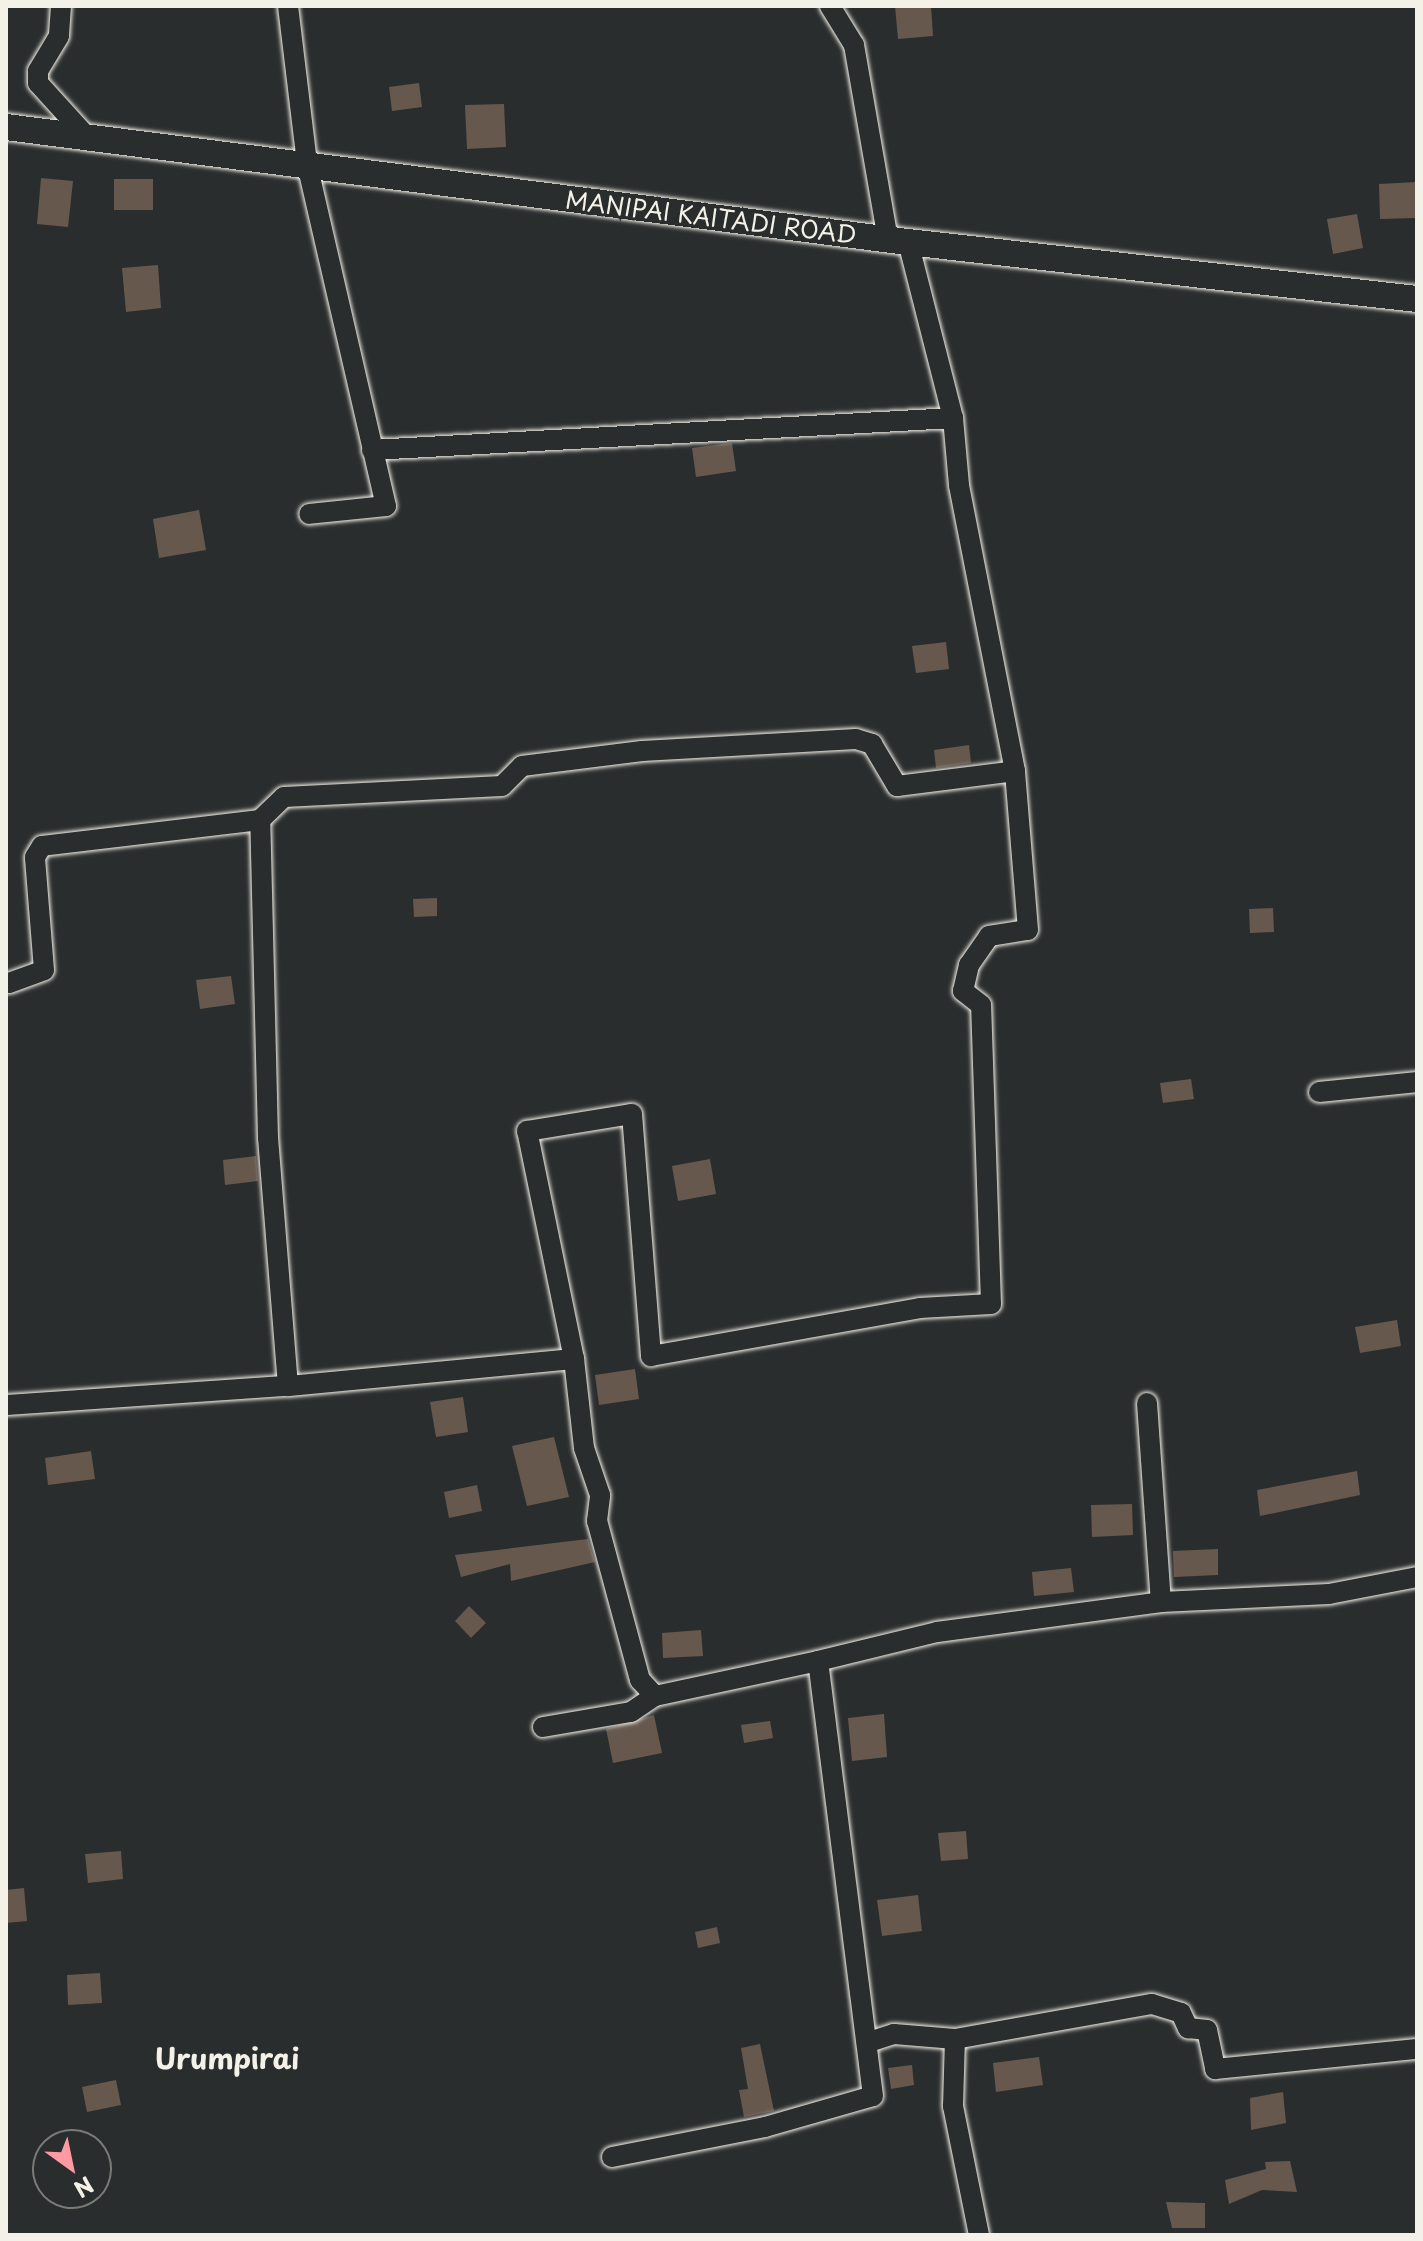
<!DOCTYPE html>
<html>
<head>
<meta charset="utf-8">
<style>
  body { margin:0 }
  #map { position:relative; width:1423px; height:2241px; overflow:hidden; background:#2a2d2e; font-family:"Playpen Sans",sans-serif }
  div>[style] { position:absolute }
  .building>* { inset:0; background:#66584d }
  .roads { filter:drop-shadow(0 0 2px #f4f1e8) drop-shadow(0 0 2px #f4f1e8) }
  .minor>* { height:20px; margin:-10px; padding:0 10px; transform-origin:10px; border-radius:10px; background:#2a2d2e }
  .secondary>* { height:26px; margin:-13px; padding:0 13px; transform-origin:13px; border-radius:13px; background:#2a2d2e }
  span { translate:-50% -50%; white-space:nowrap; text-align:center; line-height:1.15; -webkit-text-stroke:6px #2a2d2e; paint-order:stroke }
  .street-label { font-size:24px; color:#f4f1e8 }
  .quarter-label { font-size:28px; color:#f4f1e8; font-weight:700 }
  .frame { position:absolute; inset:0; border:8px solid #f4f1e8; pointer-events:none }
  .north { position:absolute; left:32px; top:2129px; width:80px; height:80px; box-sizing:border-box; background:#2a2d2e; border:2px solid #7b7b78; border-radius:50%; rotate:147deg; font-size:22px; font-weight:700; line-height:32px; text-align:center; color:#f4f1e8 }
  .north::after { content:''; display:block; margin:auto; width:28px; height:36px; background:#ff9aa2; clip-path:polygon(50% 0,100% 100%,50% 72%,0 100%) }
</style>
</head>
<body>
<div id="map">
  <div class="building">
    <div style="clip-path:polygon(895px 6px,931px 6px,933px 36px,898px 39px)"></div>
    <div style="clip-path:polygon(419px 83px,422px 107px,392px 111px,389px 87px)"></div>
    <div style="clip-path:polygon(504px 104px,506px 147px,467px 149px,465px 105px)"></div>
    <div style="clip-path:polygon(41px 178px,73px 181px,68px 227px,37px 224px)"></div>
    <div style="clip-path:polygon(114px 179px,153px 179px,153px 210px,114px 210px)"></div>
    <div style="clip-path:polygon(1417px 182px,1417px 218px,1380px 219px,1379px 184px)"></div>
    <div style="clip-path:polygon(1357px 214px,1363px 248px,1333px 254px,1327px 219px)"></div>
    <div style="clip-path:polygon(158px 265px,161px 308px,126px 312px,122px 268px)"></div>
    <div style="clip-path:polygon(732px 443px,736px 471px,696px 477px,692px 448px)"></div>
    <div style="clip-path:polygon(199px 510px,206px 550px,159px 558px,153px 519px)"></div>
    <div style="clip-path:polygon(946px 642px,949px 669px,916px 673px,912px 646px)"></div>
    <div style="clip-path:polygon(969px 745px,971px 763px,936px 768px,934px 750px)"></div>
    <div style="clip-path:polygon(437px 898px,437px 916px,414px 917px,413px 899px)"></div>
    <div style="clip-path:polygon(1273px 908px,1274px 932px,1250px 933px,1249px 909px)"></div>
    <div style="clip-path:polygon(231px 976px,235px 1004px,200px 1009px,196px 980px)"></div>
    <div style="clip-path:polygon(1191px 1079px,1194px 1099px,1163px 1103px,1160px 1083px)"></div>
    <div style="clip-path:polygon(256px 1156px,258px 1181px,225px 1185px,223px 1160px)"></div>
    <div style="clip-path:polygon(710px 1159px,716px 1194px,678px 1201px,672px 1166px)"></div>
    <div style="clip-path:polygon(1397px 1320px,1401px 1346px,1360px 1353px,1355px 1327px)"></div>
    <div style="clip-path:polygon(635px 1369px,639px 1399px,599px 1405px,595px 1375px)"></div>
    <div style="clip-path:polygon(463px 1397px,468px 1432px,436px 1437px,430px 1402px)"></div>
    <div style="clip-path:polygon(554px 1437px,569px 1497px,527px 1506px,512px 1446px)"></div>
    <div style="clip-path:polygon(91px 1451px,95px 1479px,48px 1485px,45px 1458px)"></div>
    <div style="clip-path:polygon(1357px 1471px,1360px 1495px,1260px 1516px,1257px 1490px)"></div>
    <div style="clip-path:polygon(477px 1485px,482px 1511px,449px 1518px,444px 1492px)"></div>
    <div style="clip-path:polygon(1132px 1504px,1133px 1535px,1092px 1537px,1091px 1505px)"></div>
    <div style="clip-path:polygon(588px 1539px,595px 1562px,511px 1581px,510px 1564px,461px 1577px,455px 1555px)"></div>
    <div style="clip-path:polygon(1218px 1549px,1218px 1575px,1174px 1577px,1173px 1551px)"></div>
    <div style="clip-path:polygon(1071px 1568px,1074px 1592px,1034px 1596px,1032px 1572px)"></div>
    <div style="clip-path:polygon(469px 1606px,486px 1623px,471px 1638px,455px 1621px)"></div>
    <div style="clip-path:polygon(701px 1630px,703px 1656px,663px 1658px,662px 1633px)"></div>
    <div style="clip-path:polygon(884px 1714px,887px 1757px,852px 1761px,848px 1718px)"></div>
    <div style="clip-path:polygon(654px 1715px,662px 1753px,613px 1763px,606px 1729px)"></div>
    <div style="clip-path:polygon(770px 1721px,773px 1738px,744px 1743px,741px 1725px)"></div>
    <div style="clip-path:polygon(966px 1831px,968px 1859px,941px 1861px,938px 1833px)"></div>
    <div style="clip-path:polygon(121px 1851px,123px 1879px,88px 1883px,85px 1854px)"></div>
    <div style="clip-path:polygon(24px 1888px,27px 1921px,6px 1923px,6px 1890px)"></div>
    <div style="clip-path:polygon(918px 1895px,922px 1931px,882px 1936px,877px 1900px)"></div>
    <div style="clip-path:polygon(717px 1927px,720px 1943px,698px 1948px,695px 1932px)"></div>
    <div style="clip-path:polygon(100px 1973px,102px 2003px,68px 2005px,67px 1975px)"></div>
    <div style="clip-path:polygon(760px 2044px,774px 2111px,744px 2117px,739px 2090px,748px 2089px,741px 2048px)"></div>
    <div style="clip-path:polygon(1039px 2057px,1043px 2085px,996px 2092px,993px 2063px)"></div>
    <div style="clip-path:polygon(912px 2065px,914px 2085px,891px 2089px,888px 2068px)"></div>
    <div style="clip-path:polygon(116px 2080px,121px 2105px,87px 2112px,82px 2087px)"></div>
    <div style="clip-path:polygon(1283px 2092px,1286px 2123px,1251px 2130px,1250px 2098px)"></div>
    <div style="clip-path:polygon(1290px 2161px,1297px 2192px,1262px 2190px,1229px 2204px,1225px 2180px,1266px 2169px,1265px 2162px)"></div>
    <div style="clip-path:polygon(1166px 2202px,1205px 2203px,1205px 2228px,1172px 2228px)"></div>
  </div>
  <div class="roads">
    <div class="minor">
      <div style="left:61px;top:6px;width:30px;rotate:94deg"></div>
      <div style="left:59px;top:36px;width:41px;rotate:121deg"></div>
      <div style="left:38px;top:71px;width:12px;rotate:90deg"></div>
      <div style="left:38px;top:83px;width:73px;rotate:47.8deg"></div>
      <div style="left:288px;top:6px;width:159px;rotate:83.1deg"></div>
      <div style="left:307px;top:164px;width:351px;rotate:77deg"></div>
      <div style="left:386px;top:506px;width:77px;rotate:174.1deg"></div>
      <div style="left:830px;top:6px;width:46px;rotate:58.4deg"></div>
      <div style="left:854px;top:45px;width:198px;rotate:80.1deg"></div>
      <div style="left:372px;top:450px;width:582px;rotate:-3.15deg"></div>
      <div style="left:953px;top:418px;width:182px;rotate:-104.3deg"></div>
      <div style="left:9px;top:983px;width:37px;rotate:-20deg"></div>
      <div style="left:44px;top:970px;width:113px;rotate:-94.6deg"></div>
      <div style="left:35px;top:857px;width:13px;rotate:-58deg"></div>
      <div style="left:42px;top:846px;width:220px;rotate:-6.8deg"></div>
      <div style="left:1319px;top:1092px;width:99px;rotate:-5.8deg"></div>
      <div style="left:574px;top:1359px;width:287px;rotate:174.6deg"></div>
      <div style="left:288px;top:1386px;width:249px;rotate:-94.6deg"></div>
      <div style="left:268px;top:1138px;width:318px;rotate:-91.4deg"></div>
      <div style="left:260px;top:820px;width:33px;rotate:-44deg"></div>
      <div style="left:284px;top:797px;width:218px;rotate:-2.9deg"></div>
      <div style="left:502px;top:786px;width:28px;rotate:-45deg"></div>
      <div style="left:522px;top:766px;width:121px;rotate:-7.1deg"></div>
      <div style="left:642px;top:751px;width:214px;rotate:-3.2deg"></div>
      <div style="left:856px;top:739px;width:17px;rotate:17deg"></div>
      <div style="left:872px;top:744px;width:49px;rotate:59.2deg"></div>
      <div style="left:897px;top:786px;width:119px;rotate:-7.2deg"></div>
      <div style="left:1147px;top:1403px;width:199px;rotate:86deg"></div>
      <div style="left:6px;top:1405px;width:283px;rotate:-3.9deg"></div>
      <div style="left:655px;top:1696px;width:22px;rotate:-133deg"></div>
      <div style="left:640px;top:1680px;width:165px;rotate:-105.1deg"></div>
      <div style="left:597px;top:1521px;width:26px;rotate:-83deg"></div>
      <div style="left:600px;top:1495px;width:50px;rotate:-108.8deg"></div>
      <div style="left:584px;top:1448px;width:90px;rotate:-96.4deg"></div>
      <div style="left:574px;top:1359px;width:233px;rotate:-101.6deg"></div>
      <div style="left:527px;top:1131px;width:106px;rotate:-9.2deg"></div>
      <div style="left:632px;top:1114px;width:243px;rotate:85.5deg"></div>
      <div style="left:651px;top:1356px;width:273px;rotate:-10.1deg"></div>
      <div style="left:920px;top:1308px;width:71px;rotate:-3.2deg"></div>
      <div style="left:991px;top:1304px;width:299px;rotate:-91.9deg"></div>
      <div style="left:981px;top:1005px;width:23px;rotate:-142deg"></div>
      <div style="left:963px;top:991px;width:27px;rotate:-77deg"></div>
      <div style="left:969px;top:965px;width:35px;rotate:-55deg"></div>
      <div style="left:989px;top:936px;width:39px;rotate:-9deg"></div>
      <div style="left:1028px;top:930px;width:160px;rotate:-94.7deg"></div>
      <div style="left:1015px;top:771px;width:291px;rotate:-101.1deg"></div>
      <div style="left:959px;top:485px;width:67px;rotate:-95.1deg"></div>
      <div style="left:543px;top:1727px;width:89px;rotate:-9.7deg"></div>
      <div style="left:631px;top:1712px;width:29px;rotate:-34deg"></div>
      <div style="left:655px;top:1696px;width:167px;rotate:-12.1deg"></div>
      <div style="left:869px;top:2042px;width:26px;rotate:-18deg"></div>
      <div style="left:894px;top:2034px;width:61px;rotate:4.7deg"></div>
      <div style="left:612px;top:2157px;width:156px;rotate:-11.1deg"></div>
      <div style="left:765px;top:2127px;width:112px;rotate:-16deg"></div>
      <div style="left:873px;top:2096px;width:438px;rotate:-97.2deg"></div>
      <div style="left:818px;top:1661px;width:122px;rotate:-13.7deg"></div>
      <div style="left:937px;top:1632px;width:226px;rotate:-7.6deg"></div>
      <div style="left:1161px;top:1602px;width:168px;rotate:-2.7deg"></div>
      <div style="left:1329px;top:1594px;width:90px;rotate:-10.9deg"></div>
      <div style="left:979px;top:2235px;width:132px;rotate:-101.4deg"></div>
      <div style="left:953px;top:2106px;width:67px;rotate:-88.3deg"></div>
      <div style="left:955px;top:2039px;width:200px;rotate:-10.1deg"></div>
      <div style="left:1152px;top:2004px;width:30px;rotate:17deg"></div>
      <div style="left:1181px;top:2013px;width:17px;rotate:65deg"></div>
      <div style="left:1188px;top:2028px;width:19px;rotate:6deg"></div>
      <div style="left:1207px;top:2030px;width:40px;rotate:78deg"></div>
      <div style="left:1215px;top:2069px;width:203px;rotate:-5.7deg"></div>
    </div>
    <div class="secondary">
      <div style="left:6px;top:127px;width:909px;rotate:7.27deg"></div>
      <div style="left:908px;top:242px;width:512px;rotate:6.39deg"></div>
    </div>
  </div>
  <div class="street-label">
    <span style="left:711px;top:217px;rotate:7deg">MANIPAI KAITADI ROAD</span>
  </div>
  <div class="quarter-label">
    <span style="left:227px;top:2058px">Urumpirai</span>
  </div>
  <div class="frame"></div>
  <div class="north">N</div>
</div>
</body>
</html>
